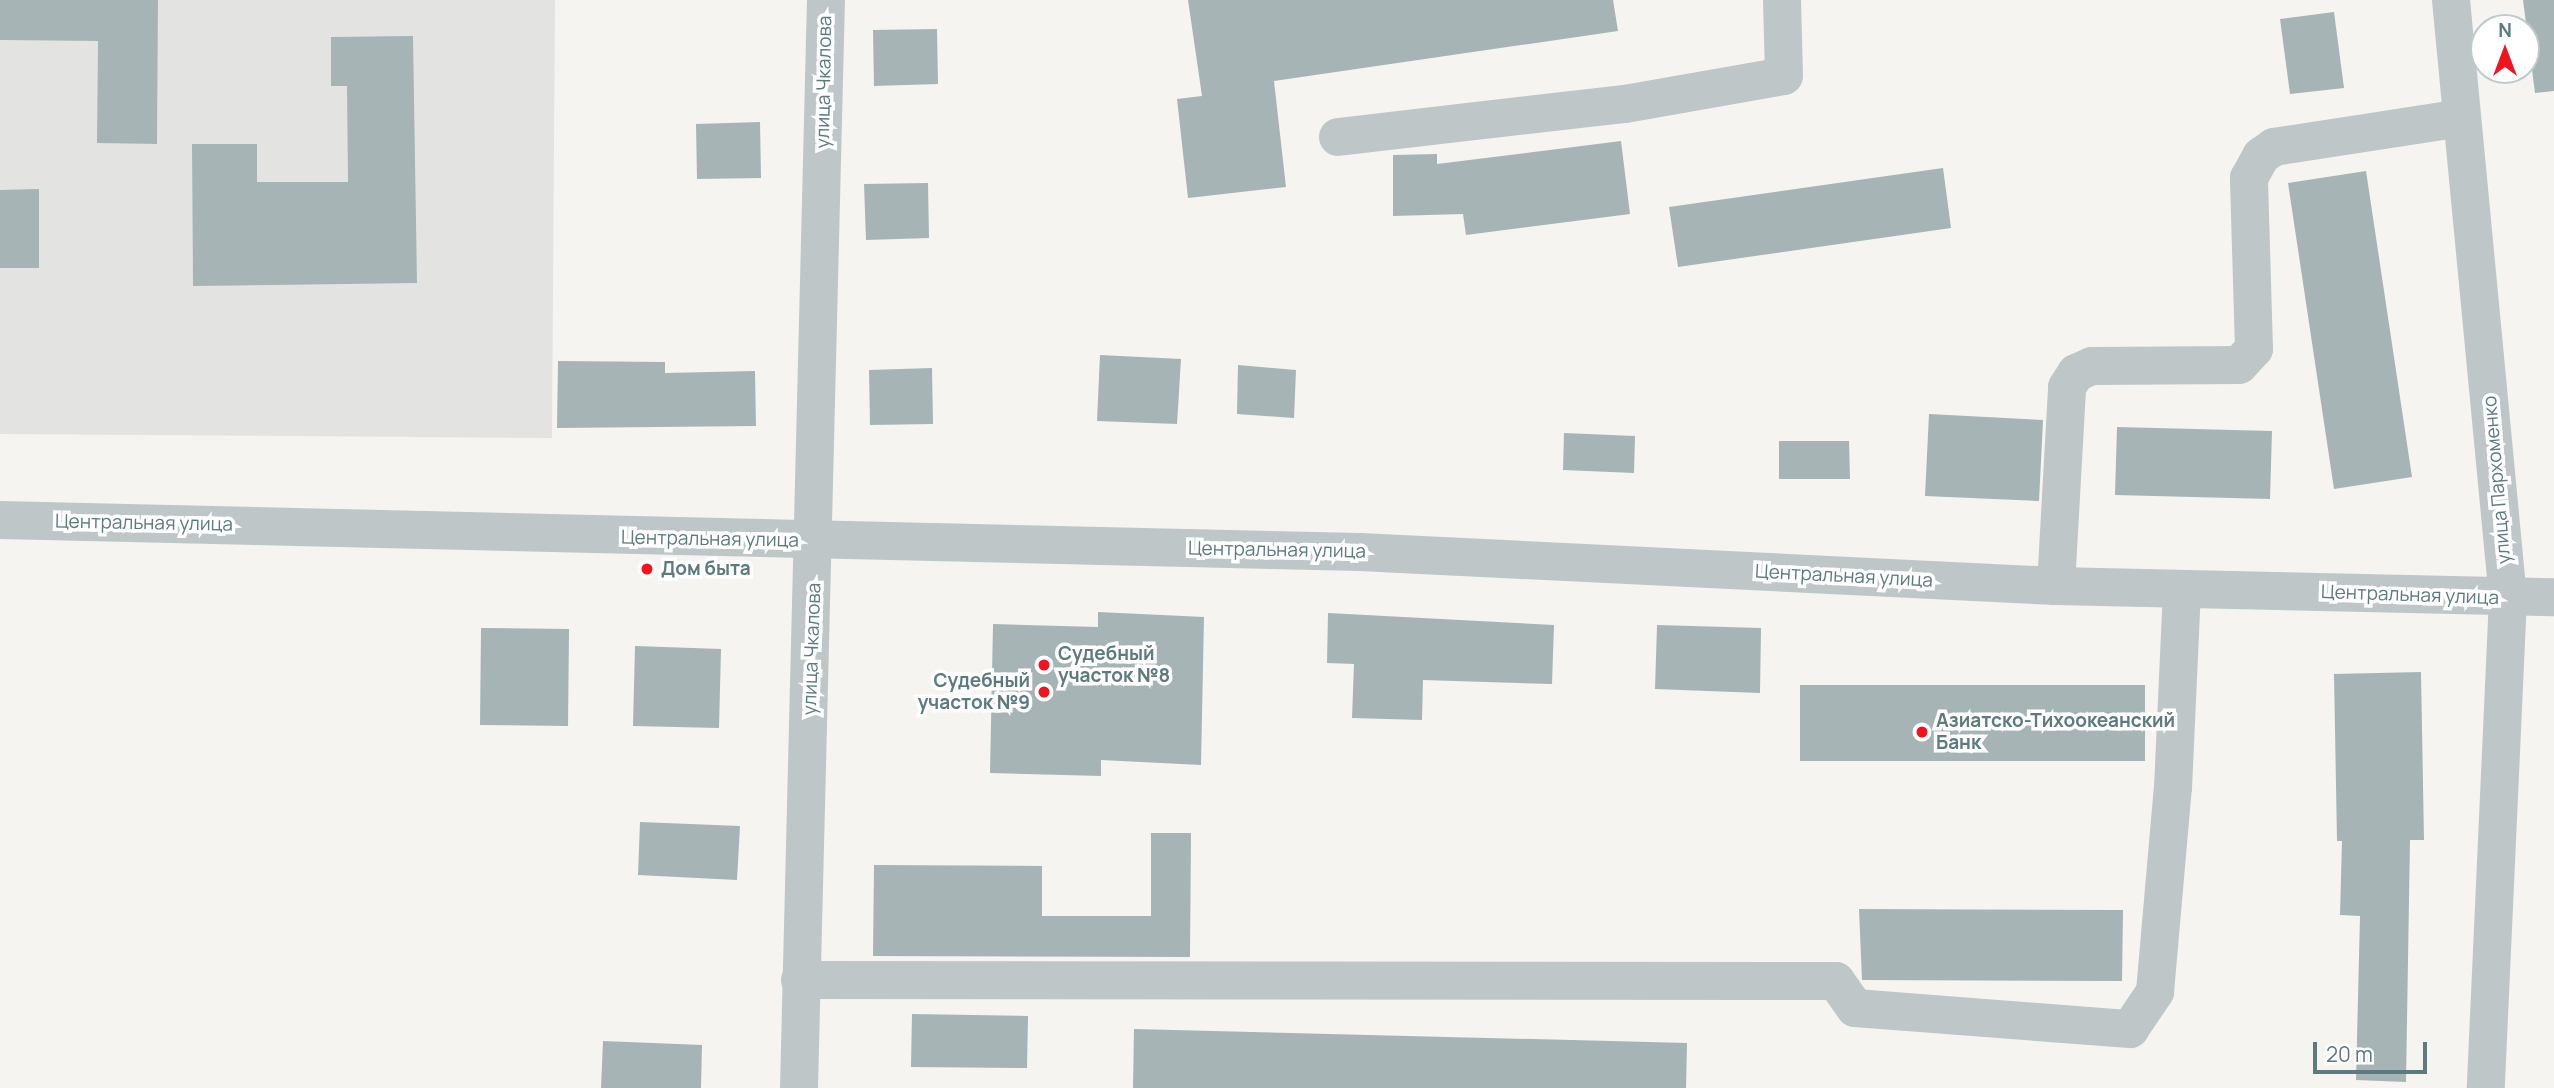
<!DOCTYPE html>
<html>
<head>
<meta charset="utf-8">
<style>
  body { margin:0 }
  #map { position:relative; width:2554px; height:1088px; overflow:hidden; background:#f5f4f1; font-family:Manrope,sans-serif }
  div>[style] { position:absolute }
  .built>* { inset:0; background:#e3e4e2 }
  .building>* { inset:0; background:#a6b4b6 }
  .minor>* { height:38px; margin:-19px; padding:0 19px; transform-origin:19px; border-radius:19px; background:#bfc6c8 }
  .dots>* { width:19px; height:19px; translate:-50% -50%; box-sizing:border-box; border:4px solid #fff; border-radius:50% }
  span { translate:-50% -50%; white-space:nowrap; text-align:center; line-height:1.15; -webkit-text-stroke:7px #fff; paint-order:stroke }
  .street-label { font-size:19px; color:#5d7a7f }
  .poi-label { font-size:19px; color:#5d7a7f; font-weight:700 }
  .left { translate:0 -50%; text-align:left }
  .right { translate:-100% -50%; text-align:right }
  .north { position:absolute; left:2470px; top:14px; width:70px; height:70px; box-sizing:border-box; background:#fff; border:2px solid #becacc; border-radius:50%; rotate:0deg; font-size:19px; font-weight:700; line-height:28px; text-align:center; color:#5d7a7f }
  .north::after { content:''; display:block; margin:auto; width:24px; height:32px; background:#f21321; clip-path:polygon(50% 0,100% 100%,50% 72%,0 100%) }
  .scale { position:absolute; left:2313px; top:1042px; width:114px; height:32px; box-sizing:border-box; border:4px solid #5d7a7f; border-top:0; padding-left:9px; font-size:21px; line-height:24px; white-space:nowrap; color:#5d7a7f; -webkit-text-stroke:5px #fff; paint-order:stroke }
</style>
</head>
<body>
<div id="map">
  <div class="built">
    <div style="clip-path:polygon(0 0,555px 0,552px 438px,0 434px)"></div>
  </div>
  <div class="building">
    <div style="clip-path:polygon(0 0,158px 0,157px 144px,97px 143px,98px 41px,0 40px)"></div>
    <div style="clip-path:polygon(1188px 0,1613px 0,1618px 31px,1274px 81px,1286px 187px,1188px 198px,1177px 99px,1202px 96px)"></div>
    <div style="clip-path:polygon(2523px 0,2554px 0,2554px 91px,2535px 93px)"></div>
    <div style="clip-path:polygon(2334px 12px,2344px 88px,2290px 94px,2280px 19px)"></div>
    <div style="clip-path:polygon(937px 29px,938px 84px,874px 86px,873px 30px)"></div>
    <div style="clip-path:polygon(413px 36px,417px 283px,193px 286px,192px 144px,257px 144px,257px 182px,348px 182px,347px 86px,331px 86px,331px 37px)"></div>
    <div style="clip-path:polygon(760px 122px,761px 178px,697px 179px,696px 124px)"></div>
    <div style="clip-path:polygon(1621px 141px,1630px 214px,1466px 235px,1463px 214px,1393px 216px,1393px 155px,1437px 154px,1437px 164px)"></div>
    <div style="clip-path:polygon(1943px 168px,1951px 228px,1678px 267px,1669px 207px)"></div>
    <div style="clip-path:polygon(2366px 171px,2412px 477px,2334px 489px,2288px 183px)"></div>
    <div style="clip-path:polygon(928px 183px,929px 238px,866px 240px,864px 184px)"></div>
    <div style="clip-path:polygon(39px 189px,39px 268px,0 268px,0 190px)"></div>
    <div style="clip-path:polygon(1100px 355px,1181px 359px,1177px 424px,1097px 421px)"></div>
    <div style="clip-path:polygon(558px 361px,665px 362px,665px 373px,755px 371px,756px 426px,557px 428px)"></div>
    <div style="clip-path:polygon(1238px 365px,1296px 370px,1294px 418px,1237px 414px)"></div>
    <div style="clip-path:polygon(932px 368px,933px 424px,870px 425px,869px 370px)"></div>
    <div style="clip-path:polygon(1929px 414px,2043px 420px,2039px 501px,1925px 496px)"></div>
    <div style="clip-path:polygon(2117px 427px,2272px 431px,2270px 499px,2115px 495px)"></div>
    <div style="clip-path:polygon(1564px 433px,1635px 436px,1634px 473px,1563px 470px)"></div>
    <div style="clip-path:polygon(1779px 441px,1849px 441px,1850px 479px,1779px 479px)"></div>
    <div style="clip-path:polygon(1098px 612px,1204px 617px,1201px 765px,1101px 760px,1101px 776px,990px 773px,993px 624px,1098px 627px)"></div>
    <div style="clip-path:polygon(1328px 613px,1554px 625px,1552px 684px,1423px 680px,1422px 720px,1352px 718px,1354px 664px,1327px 663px)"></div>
    <div style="clip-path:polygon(1657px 625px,1761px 628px,1760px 693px,1655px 689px)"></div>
    <div style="clip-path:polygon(481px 628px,569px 629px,568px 726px,480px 725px)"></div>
    <div style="clip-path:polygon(635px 646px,721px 649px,719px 728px,633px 726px)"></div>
    <div style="clip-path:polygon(2421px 672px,2424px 840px,2410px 840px,2406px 1082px,2356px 1080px,2360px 916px,2340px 915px,2342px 841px,2337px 841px,2334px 674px)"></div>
    <div style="clip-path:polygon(1800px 685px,2145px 685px,2145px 761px,1800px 761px)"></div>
    <div style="clip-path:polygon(640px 822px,740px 826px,737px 880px,638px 875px)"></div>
    <div style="clip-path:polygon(1151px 833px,1191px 833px,1190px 957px,873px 956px,874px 865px,1042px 866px,1042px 916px,1151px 916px)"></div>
    <div style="clip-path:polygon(1859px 909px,2123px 910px,2122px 981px,1862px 980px)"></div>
    <div style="clip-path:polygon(912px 1014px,1028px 1016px,1027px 1068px,911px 1067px)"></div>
    <div style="clip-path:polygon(1134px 1029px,1687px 1043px,1686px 1088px,1133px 1088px)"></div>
    <div style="clip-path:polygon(603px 1041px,702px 1045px,701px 1088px,601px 1088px)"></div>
  </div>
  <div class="minor">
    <div style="left:2451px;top:0;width:601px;rotate:84.56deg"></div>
    <div style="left:2508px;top:598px;width:490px;rotate:92.6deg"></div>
    <div style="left:1338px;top:137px;width:289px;rotate:-6.6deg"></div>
    <div style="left:1625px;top:104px;width:161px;rotate:-10deg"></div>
    <div style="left:1784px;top:76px;width:76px;rotate:-91.5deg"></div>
    <div style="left:0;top:520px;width:1360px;rotate:1.35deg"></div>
    <div style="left:1360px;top:552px;width:697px;rotate:2.8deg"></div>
    <div style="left:2056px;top:586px;width:498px;rotate:1.3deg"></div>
    <div style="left:2056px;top:586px;width:199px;rotate:-86.8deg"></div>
    <div style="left:2067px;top:387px;width:17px;rotate:-57deg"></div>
    <div style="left:2076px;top:373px;width:17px;rotate:-24deg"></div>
    <div style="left:2092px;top:366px;width:147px;rotate:-0.4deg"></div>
    <div style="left:2239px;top:365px;width:22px;rotate:-47deg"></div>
    <div style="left:2254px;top:349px;width:171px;rotate:-91.7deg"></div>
    <div style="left:2249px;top:178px;width:25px;rotate:-61deg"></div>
    <div style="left:2261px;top:156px;width:16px;rotate:-35deg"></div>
    <div style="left:2274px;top:147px;width:190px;rotate:-8.8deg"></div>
    <div style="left:800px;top:980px;width:1036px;rotate:0.06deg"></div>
    <div style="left:1836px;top:981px;width:33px;rotate:55deg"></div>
    <div style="left:1855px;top:1008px;width:276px;rotate:4.4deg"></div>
    <div style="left:2130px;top:1029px;width:45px;rotate:-56deg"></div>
    <div style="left:2155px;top:992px;width:205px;rotate:-85deg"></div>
    <div style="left:2173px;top:788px;width:199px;rotate:-87.4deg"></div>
    <div style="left:799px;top:1088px;width:1088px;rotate:-88.58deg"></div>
  </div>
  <div class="dots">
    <div style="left:647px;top:569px;background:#f21321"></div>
    <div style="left:1044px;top:665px;background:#f21321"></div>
    <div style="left:1044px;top:692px;background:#f21321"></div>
    <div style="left:1922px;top:732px;background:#f21321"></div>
  </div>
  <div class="street-label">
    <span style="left:824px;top:82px;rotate:-89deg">улица Чкалова</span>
    <span style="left:2497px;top:480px;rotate:-95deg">улица Пархоменко</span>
    <span style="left:144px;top:523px;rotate:1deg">Центральная улица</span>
    <span style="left:710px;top:539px;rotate:1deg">Центральная улица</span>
    <span style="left:1277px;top:550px;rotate:1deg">Центральная улица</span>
    <span style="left:1844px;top:576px;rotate:3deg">Центральная улица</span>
    <span style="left:2410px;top:595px;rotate:2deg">Центральная улица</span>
    <span style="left:812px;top:649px;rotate:-88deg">улица Чкалова</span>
  </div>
  <div class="poi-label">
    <span class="left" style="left:661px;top:569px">Дом быта</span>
    <span class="left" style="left:1058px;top:665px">Судебный<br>участок №8</span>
    <span class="right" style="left:1030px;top:692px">Судебный<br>участок №9</span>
    <span class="left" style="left:1936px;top:732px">Азиатско-Тихоокеанский<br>Банк</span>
  </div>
  <div class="north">N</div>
  <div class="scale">20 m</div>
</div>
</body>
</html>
